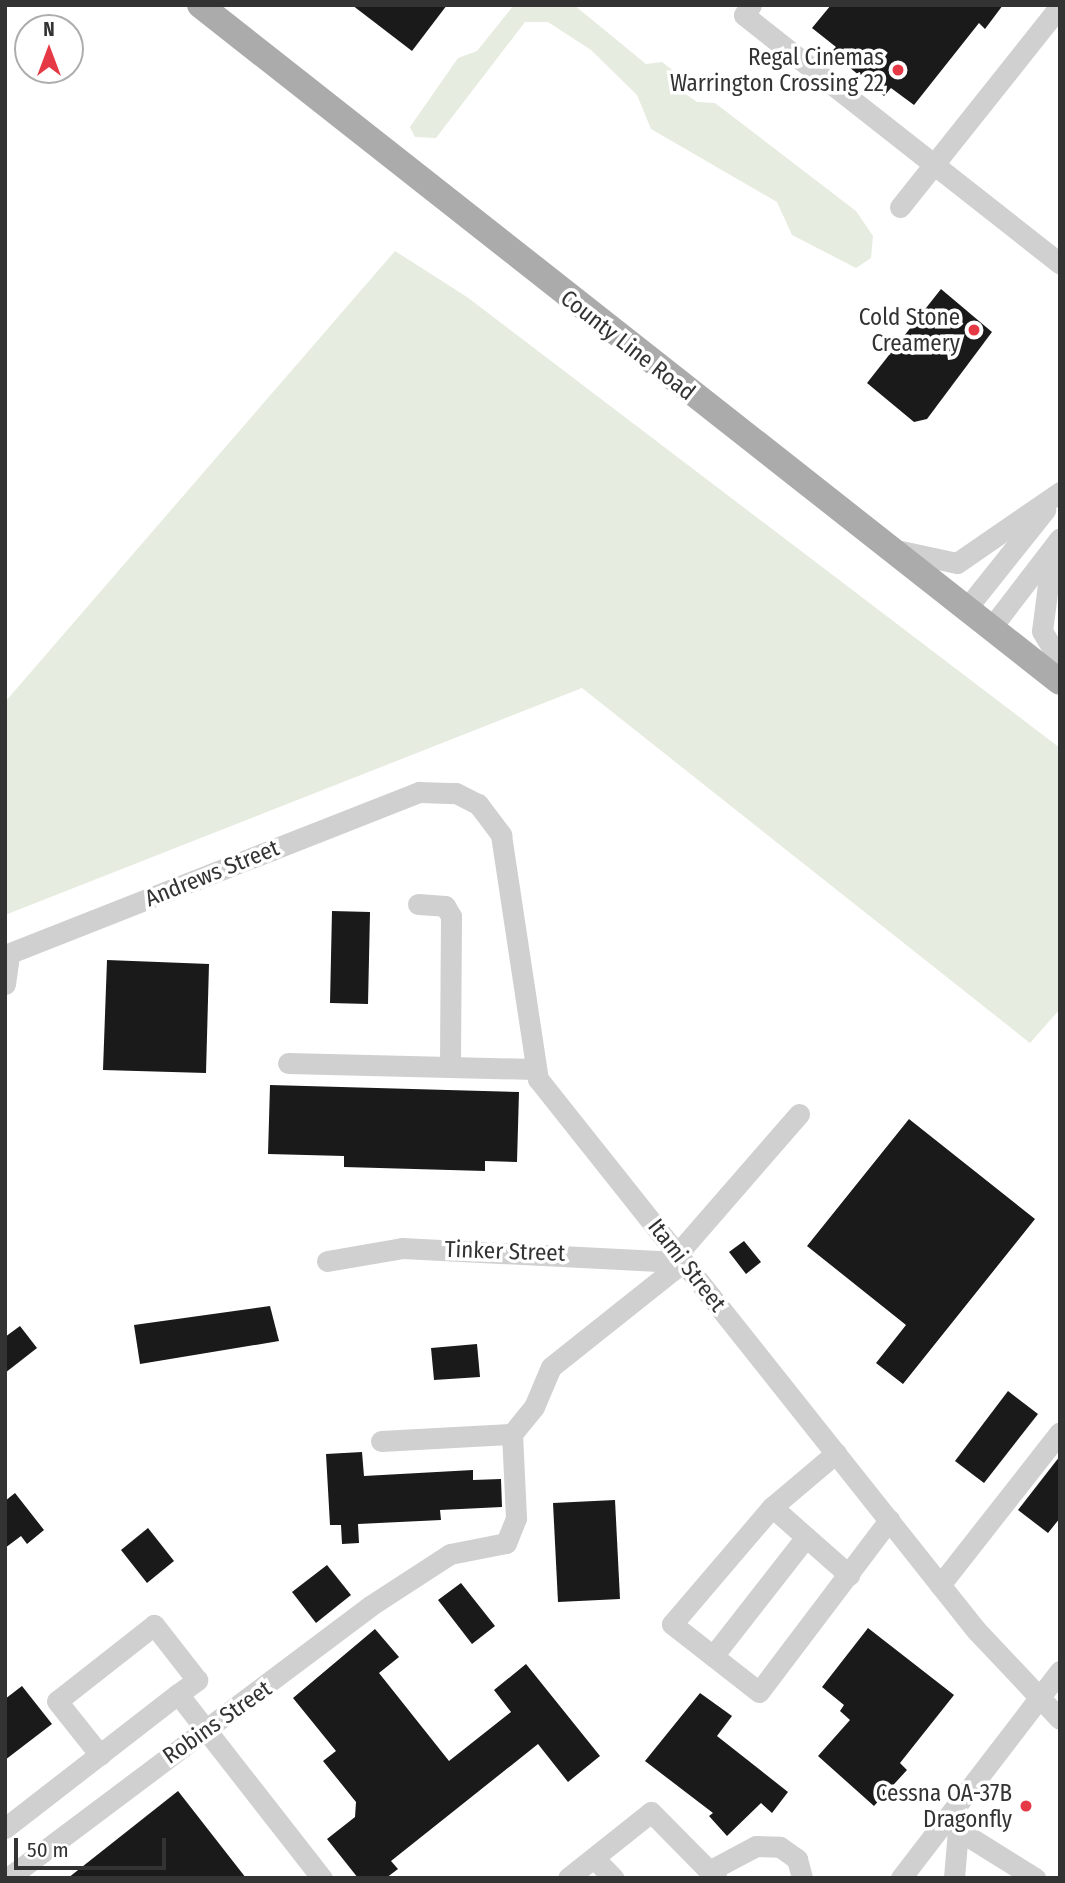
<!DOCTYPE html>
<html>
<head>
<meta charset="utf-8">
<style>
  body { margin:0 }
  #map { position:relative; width:1065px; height:1883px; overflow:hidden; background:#fff; font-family:"Fira Sans Condensed",sans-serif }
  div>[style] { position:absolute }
  .green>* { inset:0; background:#e6ecdf }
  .building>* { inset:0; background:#1a1a1a }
  .minor>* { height:21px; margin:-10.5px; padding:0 10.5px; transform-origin:10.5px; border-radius:10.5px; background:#d0d0d0 }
  .major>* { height:26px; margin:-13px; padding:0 13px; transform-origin:13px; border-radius:13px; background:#ababab }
  .dots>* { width:19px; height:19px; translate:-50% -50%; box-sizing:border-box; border:4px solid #fff; border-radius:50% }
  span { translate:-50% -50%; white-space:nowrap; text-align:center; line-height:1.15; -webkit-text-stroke:7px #fff; paint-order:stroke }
  .poi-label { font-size:23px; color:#333 }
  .right { translate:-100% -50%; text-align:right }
  .street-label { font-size:23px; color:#333 }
  .frame { position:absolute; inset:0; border:7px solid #333; pointer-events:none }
  .north { position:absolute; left:14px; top:14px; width:70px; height:70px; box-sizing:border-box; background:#fff; border:2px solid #adadad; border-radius:50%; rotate:0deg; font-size:19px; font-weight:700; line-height:28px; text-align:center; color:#333 }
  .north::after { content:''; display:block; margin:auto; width:24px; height:32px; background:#e63946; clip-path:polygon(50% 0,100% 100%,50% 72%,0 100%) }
  .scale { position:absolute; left:14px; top:1838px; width:152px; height:32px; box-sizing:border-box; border:4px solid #333; border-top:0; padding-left:9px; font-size:21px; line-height:24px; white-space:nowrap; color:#333; -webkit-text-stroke:5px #fff; paint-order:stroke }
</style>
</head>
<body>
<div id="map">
  <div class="green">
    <div style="clip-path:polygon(514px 5px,574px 5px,646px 64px,662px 62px,680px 76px,680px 90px,697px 102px,715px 103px,856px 211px,873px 236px,871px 258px,856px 268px,792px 235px,777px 202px,651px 129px,637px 95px,591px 50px,548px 22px,525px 22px,436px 138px,415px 137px,410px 127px,458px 58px,477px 51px)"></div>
    <div style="clip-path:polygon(395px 251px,467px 297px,1060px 748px,1060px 1009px,1030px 1043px,582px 688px,5px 915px,5px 702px)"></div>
  </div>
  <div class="building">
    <div style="clip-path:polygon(352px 5px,447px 5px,412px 51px)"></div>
    <div style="clip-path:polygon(831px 5px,1003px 5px,985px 29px,979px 23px,914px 105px,891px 88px,884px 96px,831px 52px,836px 47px,812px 28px)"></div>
    <div style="clip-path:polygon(941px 289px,992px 332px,927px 419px,914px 422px,867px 383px)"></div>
    <div style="clip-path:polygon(332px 911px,370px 912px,368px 1004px,330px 1003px)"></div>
    <div style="clip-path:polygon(107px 960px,209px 964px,206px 1073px,103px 1070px)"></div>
    <div style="clip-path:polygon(270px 1085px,519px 1092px,517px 1162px,485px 1161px,485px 1171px,344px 1167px,344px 1156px,268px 1154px)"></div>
    <div style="clip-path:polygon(909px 1119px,1035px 1219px,903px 1384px,876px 1363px,906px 1325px,807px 1246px)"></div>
    <div style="clip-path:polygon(744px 1241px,761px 1262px,746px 1274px,729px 1252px)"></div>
    <div style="clip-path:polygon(270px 1306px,279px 1341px,140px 1364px,134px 1325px)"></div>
    <div style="clip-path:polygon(20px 1326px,37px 1348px,5px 1373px,5px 1337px)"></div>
    <div style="clip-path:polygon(477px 1344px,480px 1377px,434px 1380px,431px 1348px)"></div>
    <div style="clip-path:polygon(1008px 1391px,1038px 1414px,984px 1483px,955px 1461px)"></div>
    <div style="clip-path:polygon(362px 1452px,364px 1476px,473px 1470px,473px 1480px,501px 1479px,502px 1507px,440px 1510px,441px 1520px,358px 1524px,359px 1543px,342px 1544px,341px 1525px,330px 1525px,326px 1454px)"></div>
    <div style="clip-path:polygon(1060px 1456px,1060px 1518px,1048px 1533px,1018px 1510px)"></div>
    <div style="clip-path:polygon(15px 1493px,44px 1530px,27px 1544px,21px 1536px,5px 1548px,5px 1501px)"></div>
    <div style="clip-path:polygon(615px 1500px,620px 1599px,558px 1602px,553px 1503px)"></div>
    <div style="clip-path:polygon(148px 1528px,174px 1561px,147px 1583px,121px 1550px)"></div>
    <div style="clip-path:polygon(327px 1565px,351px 1595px,316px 1623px,292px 1592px)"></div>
    <div style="clip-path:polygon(461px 1583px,495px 1626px,472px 1644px,438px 1600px)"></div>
    <div style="clip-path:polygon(868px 1628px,954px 1695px,900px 1763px,907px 1770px,874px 1806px,818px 1756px,850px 1720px,840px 1711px,844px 1705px,822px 1687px)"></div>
    <div style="clip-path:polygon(375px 1629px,399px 1657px,379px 1673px,449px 1761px,511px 1712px,494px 1690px,526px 1664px,600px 1756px,568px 1782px,538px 1744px,391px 1861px,398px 1869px,386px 1878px,358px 1878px,327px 1839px,355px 1817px,356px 1802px,323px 1761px,336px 1751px,293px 1698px)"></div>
    <div style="clip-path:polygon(22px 1686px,52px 1724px,5px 1760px,5px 1699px)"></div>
    <div style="clip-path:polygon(700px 1693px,732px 1716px,717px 1736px,788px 1792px,772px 1813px,761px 1803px,727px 1836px,709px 1816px,713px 1813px,645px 1761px)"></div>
    <div style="clip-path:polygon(178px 1791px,246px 1878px,68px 1878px)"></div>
  </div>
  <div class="minor">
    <div style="left:751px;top:5px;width:12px;rotate:125deg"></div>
    <div style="left:744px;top:15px;width:402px;rotate:38.2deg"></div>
    <div style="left:900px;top:207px;width:257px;rotate:-51.5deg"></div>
    <div style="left:901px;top:551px;width:57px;rotate:12.1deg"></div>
    <div style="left:957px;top:563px;width:125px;rotate:-34.6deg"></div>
    <div style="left:1060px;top:558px;width:30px;rotate:114deg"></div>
    <div style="left:1048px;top:585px;width:46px;rotate:97.4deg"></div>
    <div style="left:1042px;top:631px;width:35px;rotate:59deg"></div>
    <div style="left:966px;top:609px;width:127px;rotate:-51.4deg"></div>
    <div style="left:991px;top:628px;width:113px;rotate:-52.5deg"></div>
    <div style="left:418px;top:904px;width:27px;rotate:4deg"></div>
    <div style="left:445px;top:906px;width:12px;rotate:59deg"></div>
    <div style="left:451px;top:916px;width:151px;rotate:90.4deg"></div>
    <div style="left:5px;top:955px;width:445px;rotate:-21.5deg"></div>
    <div style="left:419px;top:792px;width:37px;rotate:2deg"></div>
    <div style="left:456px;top:793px;width:25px;rotate:27deg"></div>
    <div style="left:478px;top:804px;width:39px;rotate:53deg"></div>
    <div style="left:501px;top:835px;width:247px;rotate:81.4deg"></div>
    <div style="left:538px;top:1079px;width:704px;rotate:51.52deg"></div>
    <div style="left:976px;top:1630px;width:122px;rotate:46.7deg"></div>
    <div style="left:5px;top:984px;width:30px;rotate:-82deg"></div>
    <div style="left:288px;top:1063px;width:246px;rotate:1.4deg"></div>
    <div style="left:679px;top:1252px;width:183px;rotate:-49deg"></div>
    <div style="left:327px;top:1261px;width:76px;rotate:-9.8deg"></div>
    <div style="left:402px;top:1248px;width:281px;rotate:2.9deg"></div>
    <div style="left:381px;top:1441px;width:131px;rotate:-3.1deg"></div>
    <div style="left:836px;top:1453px;width:84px;rotate:139.8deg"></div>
    <div style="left:772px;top:1507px;width:154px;rotate:130.5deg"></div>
    <div style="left:672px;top:1624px;width:110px;rotate:38deg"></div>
    <div style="left:759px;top:1692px;width:216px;rotate:-52.9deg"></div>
    <div style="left:772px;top:1507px;width:103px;rotate:41.4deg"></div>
    <div style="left:940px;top:1585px;width:194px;rotate:-51.9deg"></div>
    <div style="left:713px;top:1656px;width:151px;rotate:-52deg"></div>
    <div style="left:178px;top:1694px;width:234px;rotate:52deg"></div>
    <div style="left:951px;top:1819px;width:13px;rotate:58deg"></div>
    <div style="left:958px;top:1830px;width:48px;rotate:94.8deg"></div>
    <div style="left:5px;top:1828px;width:219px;rotate:-37.8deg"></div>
    <div style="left:178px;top:1694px;width:24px;rotate:-36deg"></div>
    <div style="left:197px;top:1680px;width:70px;rotate:-128deg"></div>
    <div style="left:154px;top:1625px;width:123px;rotate:141.9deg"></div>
    <div style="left:57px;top:1701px;width:69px;rotate:51.5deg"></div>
    <div style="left:958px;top:1830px;width:91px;rotate:31.9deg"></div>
    <div style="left:594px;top:1858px;width:28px;rotate:46deg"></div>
    <div style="left:709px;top:1871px;width:53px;rotate:-28deg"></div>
    <div style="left:756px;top:1846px;width:24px;rotate:2deg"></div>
    <div style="left:780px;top:1847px;width:21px;rotate:35deg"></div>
    <div style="left:797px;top:1859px;width:20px;rotate:75deg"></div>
    <div style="left:8px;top:1878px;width:453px;rotate:-36.9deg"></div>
    <div style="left:370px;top:1606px;width:95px;rotate:-33deg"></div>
    <div style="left:450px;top:1554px;width:57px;rotate:-11.1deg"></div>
    <div style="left:506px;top:1543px;width:27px;rotate:-68deg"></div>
    <div style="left:516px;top:1518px;width:84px;rotate:-92.7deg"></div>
    <div style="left:512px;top:1434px;width:35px;rotate:-51deg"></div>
    <div style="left:534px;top:1407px;width:43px;rotate:-67deg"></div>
    <div style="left:551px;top:1367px;width:169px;rotate:-38.5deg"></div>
    <div style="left:568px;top:1878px;width:106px;rotate:-38.5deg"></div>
    <div style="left:651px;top:1812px;width:93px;rotate:45.4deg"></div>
    <div style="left:901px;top:1878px;width:261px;rotate:-52.5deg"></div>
  </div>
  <div class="major">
    <div style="left:200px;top:5px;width:1094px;rotate:38.21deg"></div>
  </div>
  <div class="dots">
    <div style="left:898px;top:70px;background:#e63946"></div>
    <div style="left:974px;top:330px;background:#e63946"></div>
    <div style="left:1026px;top:1806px;background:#e63946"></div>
  </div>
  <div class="poi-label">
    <span class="right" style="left:884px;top:70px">Regal Cinemas<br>Warrington Crossing 22</span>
    <span class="right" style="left:960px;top:330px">Cold Stone<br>Creamery</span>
    <span class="right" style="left:1012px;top:1806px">Cessna OA-37B<br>Dragonfly</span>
  </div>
  <div class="street-label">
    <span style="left:628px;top:345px;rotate:38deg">County Line Road</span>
    <span style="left:212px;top:873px;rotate:-22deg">Andrews Street</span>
    <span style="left:505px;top:1251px;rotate:2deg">Tinker Street</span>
    <span style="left:687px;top:1265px;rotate:52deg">Itami Street</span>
    <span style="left:217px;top:1722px;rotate:-35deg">Robins Street</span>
  </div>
  <div class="frame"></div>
  <div class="north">N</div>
  <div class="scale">50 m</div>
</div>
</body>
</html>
